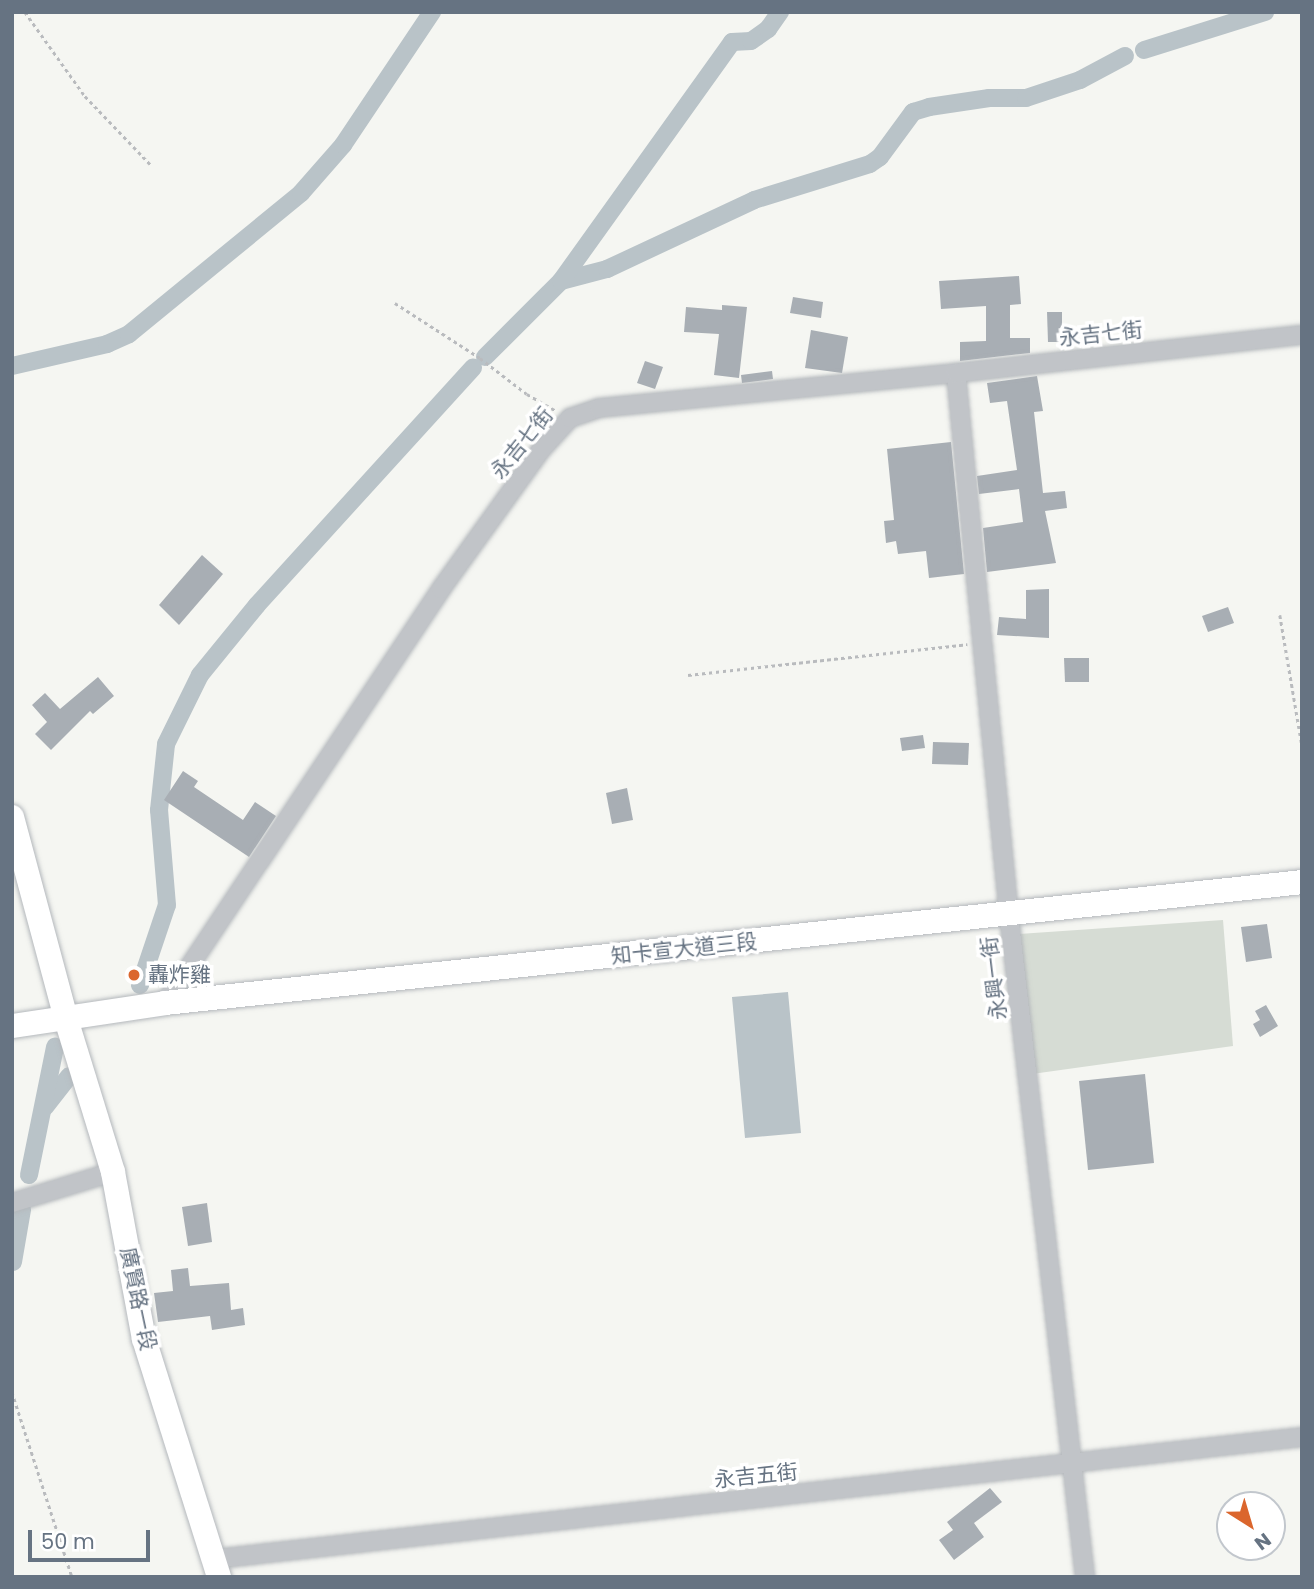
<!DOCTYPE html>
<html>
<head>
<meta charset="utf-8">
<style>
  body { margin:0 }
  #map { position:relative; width:1314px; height:1589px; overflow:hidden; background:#f5f6f2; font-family:Poppins,"Noto Sans TC",sans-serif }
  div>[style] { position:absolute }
  .green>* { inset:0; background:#d6dcd4 }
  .water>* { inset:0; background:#b9c3c8 }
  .canal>* { height:18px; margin:-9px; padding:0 9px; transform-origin:9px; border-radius:9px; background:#b9c3c8 }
  .building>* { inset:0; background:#a8aeb4 }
  .path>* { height:2.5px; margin-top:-1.25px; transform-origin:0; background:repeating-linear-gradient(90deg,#b9bbbe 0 3.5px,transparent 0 7px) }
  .roads { filter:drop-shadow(0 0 2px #b4b8bc) drop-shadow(0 0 2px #b4b8bc) }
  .street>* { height:18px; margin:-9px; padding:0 9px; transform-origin:9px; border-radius:9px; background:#c1c4c8 }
  .secondary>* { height:24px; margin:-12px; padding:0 12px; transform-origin:12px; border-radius:12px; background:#fff }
  .dots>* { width:19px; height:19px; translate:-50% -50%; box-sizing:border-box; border:4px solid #fff; border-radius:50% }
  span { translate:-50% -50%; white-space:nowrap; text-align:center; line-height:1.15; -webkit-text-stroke:7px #fff; paint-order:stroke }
  .street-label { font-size:21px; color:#667382 }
  .poi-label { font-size:21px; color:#667382 }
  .left { translate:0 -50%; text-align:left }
  .frame { position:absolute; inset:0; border:14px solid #667382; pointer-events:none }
  .north { position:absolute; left:1216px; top:1491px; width:70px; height:70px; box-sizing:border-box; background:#fff; border:2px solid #c2c7cd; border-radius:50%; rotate:143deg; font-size:19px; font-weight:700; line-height:28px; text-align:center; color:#667382 }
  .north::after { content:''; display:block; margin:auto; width:24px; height:32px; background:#db662d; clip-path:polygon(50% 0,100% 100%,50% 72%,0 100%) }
  .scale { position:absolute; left:28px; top:1530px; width:122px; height:32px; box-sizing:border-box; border:4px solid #667382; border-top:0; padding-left:9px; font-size:21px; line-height:24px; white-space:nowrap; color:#667382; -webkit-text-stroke:5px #fff; paint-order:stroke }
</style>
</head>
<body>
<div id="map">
  <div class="green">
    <div style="clip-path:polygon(1223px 920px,1233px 1046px,1032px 1074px,1019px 934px)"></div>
  </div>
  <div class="water">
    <div style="clip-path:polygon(788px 992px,801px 1133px,745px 1138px,732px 997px)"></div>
  </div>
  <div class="canal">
    <div style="left:1144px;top:50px;width:127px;rotate:-17.4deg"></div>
    <div style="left:561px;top:281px;width:48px;rotate:-14.6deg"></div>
    <div style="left:607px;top:269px;width:162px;rotate:-25.1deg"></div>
    <div style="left:754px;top:200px;width:121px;rotate:-17.2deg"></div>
    <div style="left:870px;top:164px;width:12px;rotate:-35deg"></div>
    <div style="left:880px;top:157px;width:56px;rotate:-53.7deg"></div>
    <div style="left:913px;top:112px;width:17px;rotate:-17deg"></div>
    <div style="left:929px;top:107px;width:61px;rotate:-8.5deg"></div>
    <div style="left:989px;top:98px;width:37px"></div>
    <div style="left:1026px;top:98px;width:57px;rotate:-18.4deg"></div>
    <div style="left:1080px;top:80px;width:51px;rotate:-28.1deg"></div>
    <div style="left:485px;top:357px;width:107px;rotate:-45deg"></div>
    <div style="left:561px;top:281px;width:294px;rotate:-54.4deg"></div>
    <div style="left:732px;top:42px;width:19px;rotate:-3deg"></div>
    <div style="left:751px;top:41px;width:21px;rotate:-35deg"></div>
    <div style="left:768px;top:29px;width:21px;rotate:-55deg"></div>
    <div style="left:12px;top:366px;width:98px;rotate:-13deg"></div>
    <div style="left:107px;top:344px;width:24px;rotate:-24deg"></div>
    <div style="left:129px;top:334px;width:222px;rotate:-39.3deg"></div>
    <div style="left:301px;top:193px;width:64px;rotate:-48.8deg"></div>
    <div style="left:343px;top:145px;width:160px;rotate:-56.2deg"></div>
    <div style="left:140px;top:985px;width:84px;rotate:-71.4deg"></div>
    <div style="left:167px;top:905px;width:95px;rotate:-94.8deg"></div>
    <div style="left:159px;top:810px;width:66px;rotate:-83.9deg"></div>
    <div style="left:166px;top:744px;width:77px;rotate:-63.8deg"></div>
    <div style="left:200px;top:675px;width:90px;rotate:-50.8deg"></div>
    <div style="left:257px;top:605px;width:321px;rotate:-47.7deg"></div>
    <div style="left:45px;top:1107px;width:39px;rotate:-52deg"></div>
    <div style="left:29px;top:1175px;width:131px;rotate:-78.5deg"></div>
    <div style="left:13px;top:1262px;width:53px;rotate:-80.2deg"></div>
  </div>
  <div class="building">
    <div style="clip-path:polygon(1019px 276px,1021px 304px,1010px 305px,1010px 338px,1030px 338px,1030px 353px,960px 361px,960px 342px,986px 341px,986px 306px,941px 309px,939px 281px)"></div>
    <div style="clip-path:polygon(793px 297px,823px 302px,821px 318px,790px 313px)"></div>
    <div style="clip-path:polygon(722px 305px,747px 307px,739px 378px,714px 375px,719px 334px,684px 332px,686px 307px,722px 310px)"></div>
    <div style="clip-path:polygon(1047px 312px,1062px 312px,1062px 342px,1048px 342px)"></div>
    <div style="clip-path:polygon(811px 330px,848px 337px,842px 373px,805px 368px)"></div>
    <div style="clip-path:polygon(645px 361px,663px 367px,655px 389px,637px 383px)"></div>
    <div style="clip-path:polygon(772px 371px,773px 379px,742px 383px,741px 375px)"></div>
    <div style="clip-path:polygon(1037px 376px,1043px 411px,1034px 412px,1043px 493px,1065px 491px,1067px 508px,1045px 511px,1056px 563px,987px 572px,983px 528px,1023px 522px,1019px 489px,979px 494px,977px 476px,1017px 470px,1007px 401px,990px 403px,987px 383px)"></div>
    <div style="clip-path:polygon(951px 442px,964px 574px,929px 578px,926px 551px,898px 554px,896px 541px,886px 543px,884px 521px,894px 520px,887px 449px)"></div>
    <div style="clip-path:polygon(202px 555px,223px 574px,179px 625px,159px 605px)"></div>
    <div style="clip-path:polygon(1049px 589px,1049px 638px,997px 635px,999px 617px,1026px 619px,1026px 590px)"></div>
    <div style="clip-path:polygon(1228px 607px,1234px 623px,1208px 632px,1202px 616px)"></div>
    <div style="clip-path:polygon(1064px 658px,1089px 658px,1089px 682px,1065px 682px)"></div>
    <div style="clip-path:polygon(98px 677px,114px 696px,93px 714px,90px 711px,51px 750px,35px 734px,47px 722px,32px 705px,45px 693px,60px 709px)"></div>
    <div style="clip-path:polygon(923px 735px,925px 748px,902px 751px,900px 738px)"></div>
    <div style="clip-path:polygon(933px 742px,969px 743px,968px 765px,932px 764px)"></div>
    <div style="clip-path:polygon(183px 771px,198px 781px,194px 787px,243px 820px,255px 802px,276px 816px,249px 857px,164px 800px)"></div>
    <div style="clip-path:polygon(627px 788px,633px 820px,612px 824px,606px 793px)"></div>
    <div style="clip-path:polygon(1267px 924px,1272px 958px,1246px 962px,1241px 927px)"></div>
    <div style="clip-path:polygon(1266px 1005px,1278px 1026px,1260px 1037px,1253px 1024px,1260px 1020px,1255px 1011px)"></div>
    <div style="clip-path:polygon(1145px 1074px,1154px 1163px,1088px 1170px,1079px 1081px)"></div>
    <div style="clip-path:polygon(207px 1203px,212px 1242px,188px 1246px,182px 1207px)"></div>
    <div style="clip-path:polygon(188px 1268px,190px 1286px,229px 1283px,231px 1310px,243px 1308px,245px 1325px,212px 1330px,210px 1316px,158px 1322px,154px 1293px,173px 1291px,171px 1270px)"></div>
    <div style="clip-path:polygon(990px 1488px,1002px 1502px,974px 1523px,984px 1537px,954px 1560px,939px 1540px,953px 1530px,947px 1522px)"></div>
  </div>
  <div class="path">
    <div style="left:25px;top:12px;width:103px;rotate:54.5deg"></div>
    <div style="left:85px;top:96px;width:97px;rotate:46.3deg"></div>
    <div style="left:395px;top:303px;width:101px;rotate:32.9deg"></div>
    <div style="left:480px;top:358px;width:59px;rotate:37.5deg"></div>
    <div style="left:527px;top:394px;width:32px;rotate:30deg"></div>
    <div style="left:1280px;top:615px;width:132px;rotate:80.4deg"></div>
    <div style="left:688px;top:675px;width:281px;rotate:-6.3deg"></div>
    <div style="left:12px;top:1392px;width:194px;rotate:72deg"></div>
  </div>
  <div class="roads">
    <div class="street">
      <div style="left:956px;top:373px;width:545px;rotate:84.42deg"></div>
      <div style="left:1009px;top:915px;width:666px;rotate:83.45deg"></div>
      <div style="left:165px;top:1003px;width:498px;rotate:-56.3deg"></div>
      <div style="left:441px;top:589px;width:170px;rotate:-54.3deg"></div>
      <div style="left:540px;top:451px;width:45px;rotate:-47.7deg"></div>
      <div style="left:570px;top:418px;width:31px;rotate:-19deg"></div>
      <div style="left:599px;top:408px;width:359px;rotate:-5.6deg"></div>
      <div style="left:956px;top:373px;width:348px;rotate:-6.3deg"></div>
      <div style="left:12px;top:1203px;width:106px;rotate:-17.1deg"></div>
      <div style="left:215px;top:1559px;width:1094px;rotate:-6.4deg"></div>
    </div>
    <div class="secondary">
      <div style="left:12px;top:817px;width:209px;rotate:75deg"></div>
      <div style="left:66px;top:1019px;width:160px;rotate:72.9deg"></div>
      <div style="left:113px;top:1172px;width:170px;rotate:79.5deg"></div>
      <div style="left:144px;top:1339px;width:250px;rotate:72.5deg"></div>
      <div style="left:12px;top:1026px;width:155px;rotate:-8.5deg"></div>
      <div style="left:165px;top:1003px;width:1143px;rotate:-6.07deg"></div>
    </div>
  </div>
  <div class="dots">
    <div style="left:134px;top:975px;background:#db662d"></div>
  </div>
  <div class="street-label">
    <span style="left:1101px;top:334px;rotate:-6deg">永吉七街</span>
    <span style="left:522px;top:443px;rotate:-51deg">永吉七街</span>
    <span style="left:684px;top:949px;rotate:-6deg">知卡宣大道三段</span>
    <span style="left:994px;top:978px;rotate:-97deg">永興一街</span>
    <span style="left:138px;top:1299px;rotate:78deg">廣賢路一段</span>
    <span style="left:756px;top:1476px;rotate:-6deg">永吉五街</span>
  </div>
  <div class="poi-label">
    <span class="left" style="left:148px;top:975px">轟炸雞</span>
  </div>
  <div class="frame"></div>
  <div class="north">N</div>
  <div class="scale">50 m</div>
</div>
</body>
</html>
